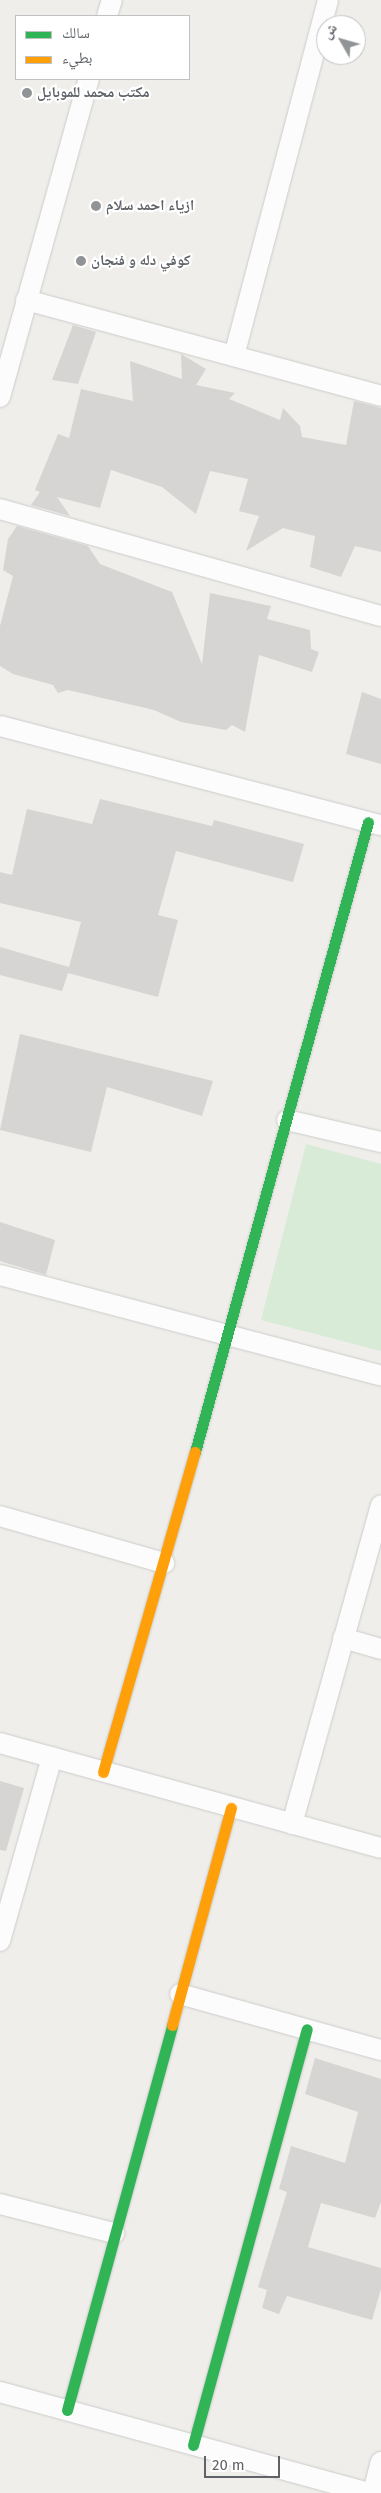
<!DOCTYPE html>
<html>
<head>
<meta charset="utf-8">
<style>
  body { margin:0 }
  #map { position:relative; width:381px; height:2493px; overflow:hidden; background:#efeeea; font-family:"Fira Sans","Noto Naskh Arabic",sans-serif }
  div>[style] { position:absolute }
  .green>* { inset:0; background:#d8ebd6 }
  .building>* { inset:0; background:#d6d5d3 }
  .roads { filter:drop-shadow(0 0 1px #cbcccc) drop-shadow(0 0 1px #cbcccc) }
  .street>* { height:20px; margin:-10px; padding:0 10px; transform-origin:10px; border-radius:10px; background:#fdfcfc }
  .fast>* { height:11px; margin:-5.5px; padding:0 5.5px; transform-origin:5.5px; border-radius:5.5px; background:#30b455 }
  .slow>* { height:11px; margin:-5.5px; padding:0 5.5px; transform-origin:5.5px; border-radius:5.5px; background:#ff9f0a }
  .dots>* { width:14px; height:14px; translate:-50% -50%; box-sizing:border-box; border:2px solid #fff; border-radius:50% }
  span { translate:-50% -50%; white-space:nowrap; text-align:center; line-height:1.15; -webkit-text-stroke:4.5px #fff; paint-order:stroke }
  .poi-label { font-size:15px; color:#5f6368; font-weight:700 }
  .left { translate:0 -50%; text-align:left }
  .legend { position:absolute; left:15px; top:15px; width:175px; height:65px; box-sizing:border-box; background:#fff; border:1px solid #bfc1c3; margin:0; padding:6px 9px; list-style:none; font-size:15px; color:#5f6368 }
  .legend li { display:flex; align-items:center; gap:10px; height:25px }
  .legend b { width:25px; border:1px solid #bfc1c3 }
  .north { position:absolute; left:316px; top:15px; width:50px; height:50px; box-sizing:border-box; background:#fff; border:1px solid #bfc1c3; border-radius:50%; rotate:308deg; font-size:14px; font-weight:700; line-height:20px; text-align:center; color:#5f6368 }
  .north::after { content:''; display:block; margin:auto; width:18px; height:22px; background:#919496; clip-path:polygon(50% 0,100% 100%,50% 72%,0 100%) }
  .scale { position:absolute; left:204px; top:2456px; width:76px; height:22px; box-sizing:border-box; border:2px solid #5f6368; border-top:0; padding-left:6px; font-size:15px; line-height:18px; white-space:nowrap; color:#5f6368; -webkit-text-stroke:4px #fff; paint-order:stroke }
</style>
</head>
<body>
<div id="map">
  <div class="green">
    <div style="clip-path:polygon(306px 1144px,381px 1164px,381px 1351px,261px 1320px)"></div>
  </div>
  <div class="building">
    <div style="clip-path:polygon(73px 325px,96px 332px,78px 384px,52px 380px)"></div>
    <div style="clip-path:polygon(181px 354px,206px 369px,196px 385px,235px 393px,229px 399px,280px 420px,283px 408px,300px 426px,302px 437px,346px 445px,354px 401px,381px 408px,381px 552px,355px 546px,341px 577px,310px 567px,315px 536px,283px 528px,246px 551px,259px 516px,239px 511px,248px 479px,210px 471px,196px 514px,162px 487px,111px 470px,100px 508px,57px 497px,70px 516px,31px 505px,40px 492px,35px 490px,58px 434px,69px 438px,81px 389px,133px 401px,130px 361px,182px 379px)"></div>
    <div style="clip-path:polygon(17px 526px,88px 546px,100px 564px,172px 592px,202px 664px,210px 593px,271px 606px,267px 619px,310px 630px,311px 649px,319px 652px,312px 672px,259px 655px,245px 732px,232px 725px,226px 730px,181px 722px,154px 710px,68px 690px,58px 693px,53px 685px,13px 674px,0 666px,0 626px,13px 576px,3px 570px,8px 539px)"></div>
    <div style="clip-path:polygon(362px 692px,381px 699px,381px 764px,346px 754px)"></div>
    <div style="clip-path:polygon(100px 799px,212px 826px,214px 820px,304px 844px,293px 882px,176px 851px,158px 915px,178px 920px,158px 997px,68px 973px,62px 991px,0 975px,0 947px,69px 967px,81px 922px,0 903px,0 872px,12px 875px,27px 809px,92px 824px)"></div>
    <div style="clip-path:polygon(20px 1034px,213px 1081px,202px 1116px,107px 1087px,91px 1152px,0 1130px)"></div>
    <div style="clip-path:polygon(0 1222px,55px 1240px,46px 1275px,0 1261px)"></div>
    <div style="clip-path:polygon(0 1781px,24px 1788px,6px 1851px,0 1850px)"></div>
    <div style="clip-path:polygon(315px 2058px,381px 2079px,381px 2202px,375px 2218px,321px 2203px,308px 2247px,381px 2268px,381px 2289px,372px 2320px,287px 2296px,279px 2314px,262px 2308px,267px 2290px,258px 2287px,287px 2192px,279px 2189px,291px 2146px,345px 2163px,358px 2112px,305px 2094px)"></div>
  </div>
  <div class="roads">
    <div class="street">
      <div style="left:107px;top:16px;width:17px;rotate:-73deg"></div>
      <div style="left:26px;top:300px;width:368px;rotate:15.1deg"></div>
      <div style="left:234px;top:356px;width:368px;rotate:-75.2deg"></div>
      <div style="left:0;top:397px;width:330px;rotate:-74.4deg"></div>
      <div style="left:0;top:509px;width:396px;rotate:15.7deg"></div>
      <div style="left:0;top:726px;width:394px;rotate:14.6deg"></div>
      <div style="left:287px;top:1120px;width:97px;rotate:13.2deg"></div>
      <div style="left:0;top:1275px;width:394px;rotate:14.8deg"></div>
      <div style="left:0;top:1516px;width:171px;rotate:16deg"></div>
      <div style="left:343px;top:1638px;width:40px;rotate:16deg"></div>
      <div style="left:0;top:1743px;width:395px;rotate:15.4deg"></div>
      <div style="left:292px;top:1824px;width:331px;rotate:-74.4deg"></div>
      <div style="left:0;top:1941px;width:191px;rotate:-74.2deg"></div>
      <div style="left:180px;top:1994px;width:209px;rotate:15.6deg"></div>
      <div style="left:0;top:2204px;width:118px;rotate:14.3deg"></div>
      <div style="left:0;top:2392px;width:383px;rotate:15.3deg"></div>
      <div style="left:373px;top:2493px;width:32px;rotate:-76deg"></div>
    </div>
    <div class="fast">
      <div style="left:195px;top:1452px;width:653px;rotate:-74.64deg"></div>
      <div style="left:67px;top:2410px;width:399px;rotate:-74.7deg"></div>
      <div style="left:193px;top:2445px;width:431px;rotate:-74.7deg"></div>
    </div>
    <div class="slow">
      <div style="left:103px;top:1772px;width:333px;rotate:-74deg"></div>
      <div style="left:172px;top:2025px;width:225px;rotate:-74.8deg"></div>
    </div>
  </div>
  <div class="dots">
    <div style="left:27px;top:93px;background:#919496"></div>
    <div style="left:96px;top:206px;background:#919496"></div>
    <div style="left:81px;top:261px;background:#919496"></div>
  </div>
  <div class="poi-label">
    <span class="left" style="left:37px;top:93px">مكتب محمد للموبايل</span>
    <span class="left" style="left:106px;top:206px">ازياء احمد سلام</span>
    <span class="left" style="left:91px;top:261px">كوفي دله و فنجان</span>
  </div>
  <ul class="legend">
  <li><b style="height:6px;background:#30b455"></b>سالك</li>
  <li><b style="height:6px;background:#ff9f0a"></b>بطيء</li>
  </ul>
  <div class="north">ش</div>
  <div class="scale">20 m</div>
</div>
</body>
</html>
